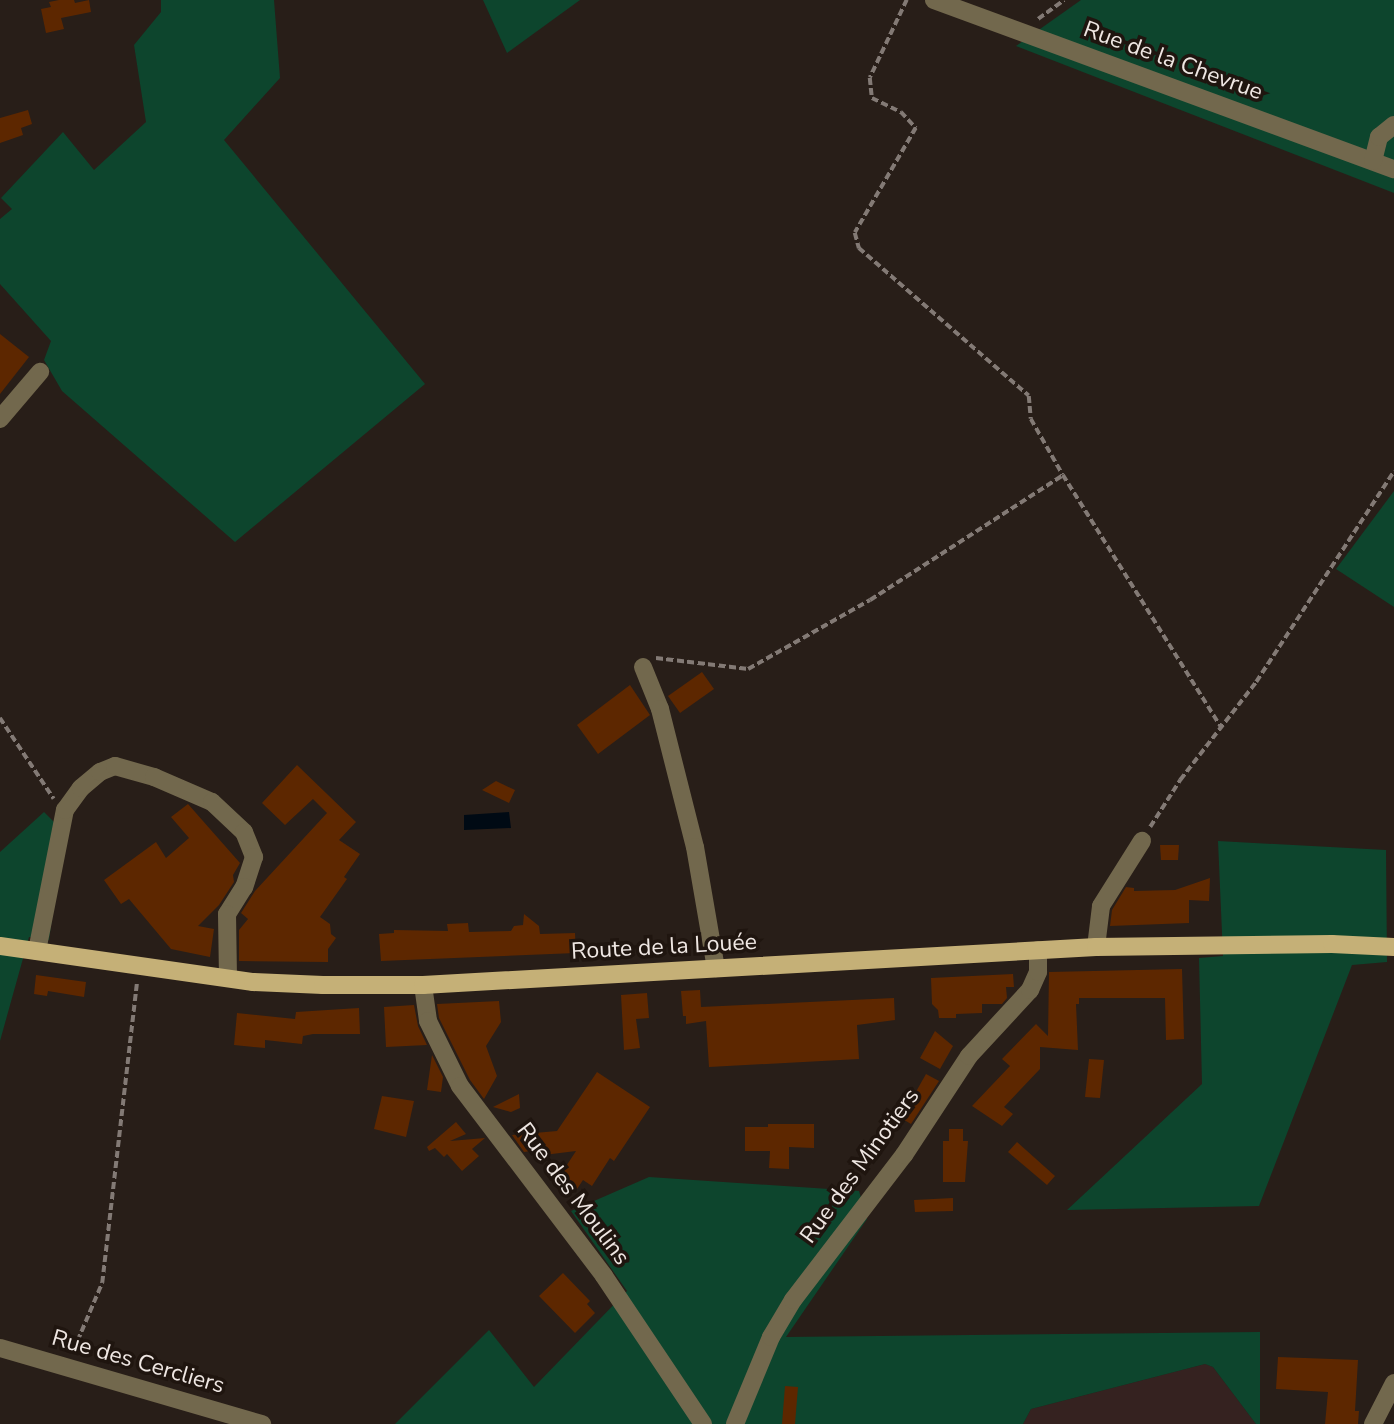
<!DOCTYPE html>
<html>
<head>
<meta charset="utf-8">
<style>
  body { margin:0 }
  #map { position:relative; width:1394px; height:1424px; overflow:hidden; background:#281e18; font-family:"Nunito Sans",sans-serif }
  div>[style] { position:absolute }
  .industrial>* { inset:0; background:#352220 }
  .green>* { inset:0; background:#0d452d }
  .water>* { inset:0; background:#000a14 }
  .building>* { inset:0; background:#5d2700 }
  .path>* { height:3.5px; margin-top:-1.75px; transform-origin:0; background:repeating-linear-gradient(90deg,#837a75 0 7px,transparent 0 10.5px) }
  .minor>* { height:18px; margin:-9px; padding:0 9px; transform-origin:9px; border-radius:9px; background:#72684d }
  .major>* { height:18px; margin:-9px; padding:0 9px; transform-origin:9px; border-radius:9px; background:#c5b077 }
  span { translate:-50% -50%; white-space:nowrap; text-align:center; line-height:1.15; -webkit-text-stroke:7px #1f150f; paint-order:stroke }
  .street-label { font-size:23px; color:#efe7e3 }
</style>
</head>
<body>
<div id="map">
  <div class="industrial">
    <div style="clip-path:polygon(1205px 1364px,1213px 1367px,1256px 1424px,1023px 1424px,1031px 1409px)"></div>
  </div>
  <div class="green">
    <div style="clip-path:polygon(161px 0,274px 0,280px 78px,224px 140px,425px 384px,235px 542px,62px 391px,44px 360px,51px 341px,0 284px,0 219px,12px 209px,1px 198px,63px 132px,94px 170px,146px 122px,134px 45px,161px 12px)"></div>
    <div style="clip-path:polygon(483px 0,580px 0,507px 53px)"></div>
    <div style="clip-path:polygon(1081px 0,1394px 0,1394px 193px,1016px 46px)"></div>
    <div style="clip-path:polygon(1394px 491px,1394px 607px,1336px 569px)"></div>
    <div style="clip-path:polygon(44px 812px,64px 832px,49px 940px,29px 937px,0 1041px,0 852px)"></div>
    <div style="clip-path:polygon(1218px 841px,1386px 850px,1387px 962px,1352px 965px,1259px 1206px,1067px 1210px,1202px 1084px,1199px 958px,1223px 956px)"></div>
    <div style="clip-path:polygon(649px 1177px,859px 1191px,867px 1219px,786px 1337px,1260px 1332px,1260px 1424px,1256px 1424px,1213px 1367px,1205px 1364px,1031px 1409px,1023px 1424px,395px 1424px,489px 1330px,534px 1387px,627px 1291px,571px 1211px)"></div>
  </div>
  <div class="water">
    <div style="clip-path:polygon(509px 812px,511px 828px,464px 830px,464px 815px)"></div>
  </div>
  <div class="building">
    <div style="clip-path:polygon(59px 0,74px 0,75px 3px,89px 0,91px 12px,61px 18px,64px 29px,46px 33px,41px 9px,51px 7px,49px 2px)"></div>
    <div style="clip-path:polygon(28px 110px,32px 124px,21px 128px,23px 135px,0 143px,0 118px)"></div>
    <div style="clip-path:polygon(0 334px,29px 357px,0 394px)"></div>
    <div style="clip-path:polygon(702px 672px,714px 689px,680px 713px,668px 696px)"></div>
    <div style="clip-path:polygon(630px 685px,650px 715px,598px 754px,577px 725px)"></div>
    <div style="clip-path:polygon(297px 765px,356px 822px,339px 840px,360px 854px,344px 877px,347px 879px,320px 917px,330px 924px,331px 934px,336px 938px,328px 949px,328px 962px,239px 961px,239px 930px,248px 919px,241px 913px,255px 891px,327px 813px,313px 799px,285px 825px,262px 803px)"></div>
    <div style="clip-path:polygon(496px 781px,515px 790px,509px 803px,482px 790px)"></div>
    <div style="clip-path:polygon(188px 804px,240px 863px,233px 875px,234px 882px,219px 905px,198px 926px,214px 929px,210px 957px,171px 949px,129px 899px,121px 904px,104px 880px,156px 842px,166px 858px,189px 838px,171px 817px)"></div>
    <div style="clip-path:polygon(1160px 845px,1179px 845px,1178px 860px,1161px 860px)"></div>
    <div style="clip-path:polygon(1210px 878px,1209px 901px,1189px 900px,1189px 923px,1110px 926px,1112px 910px,1126px 887px,1134px 888px,1134px 891px,1175px 890px)"></div>
    <div style="clip-path:polygon(524px 914px,539px 926px,540px 934px,575px 933px,576px 953px,381px 961px,379px 934px,394px 933px,394px 930px,448px 931px,447px 924px,468px 923px,469px 932px,511px 931px,514px 926px,523px 925px)"></div>
    <div style="clip-path:polygon(1182px 969px,1184px 1039px,1166px 1040px,1165px 998px,1079px 998px,1079px 1004px,1076px 1004px,1078px 1050px,1040px 1047px,1040px 1069px,1004px 1107px,1013px 1114px,1002px 1126px,972px 1106px,1010px 1066px,1002px 1059px,1036px 1024px,1048px 1036px,1049px 972px)"></div>
    <div style="clip-path:polygon(1013px 974px,1014px 987px,1006px 987px,1007px 998px,1002px 1004px,982px 1004px,982px 1013px,956px 1014px,956px 1018px,939px 1018px,938px 1010px,932px 1004px,931px 978px)"></div>
    <div style="clip-path:polygon(36px 975px,86px 982px,84px 997px,48px 991px,47px 996px,34px 994px)"></div>
    <div style="clip-path:polygon(700px 990px,701px 1007px,894px 998px,895px 1020px,857px 1025px,859px 1059px,709px 1067px,706px 1021px,686px 1024px,686px 1016px,683px 1016px,681px 991px)"></div>
    <div style="clip-path:polygon(647px 993px,649px 1018px,636px 1019px,640px 1048px,624px 1050px,621px 995px)"></div>
    <div style="clip-path:polygon(499px 1001px,501px 1022px,486px 1046px,497px 1076px,484px 1099px,470px 1080px,439px 1018px,437px 1004px)"></div>
    <div style="clip-path:polygon(414px 1005px,418px 1026px,427px 1045px,386px 1047px,384px 1007px)"></div>
    <div style="clip-path:polygon(359px 1008px,360px 1034px,313px 1034px,303px 1036px,302px 1044px,265px 1040px,265px 1048px,234px 1045px,237px 1013px,295px 1019px,296px 1012px)"></div>
    <div style="clip-path:polygon(935px 1031px,953px 1046px,940px 1069px,920px 1058px)"></div>
    <div style="clip-path:polygon(432px 1055px,443px 1077px,441px 1092px,427px 1090px)"></div>
    <div style="clip-path:polygon(1089px 1059px,1104px 1060px,1100px 1098px,1085px 1097px)"></div>
    <div style="clip-path:polygon(597px 1072px,650px 1107px,614px 1161px,610px 1158px,592px 1186px,583px 1180px,577px 1189px,559px 1177px,576px 1151px,544px 1155px,544px 1149px,524px 1152px,512px 1135px,557px 1131px)"></div>
    <div style="clip-path:polygon(926px 1074px,939px 1081px,911px 1124px,901px 1118px)"></div>
    <div style="clip-path:polygon(519px 1094px,520px 1108px,511px 1112px,493px 1107px)"></div>
    <div style="clip-path:polygon(382px 1096px,414px 1101px,406px 1137px,374px 1129px)"></div>
    <div style="clip-path:polygon(456px 1122px,466px 1134px,450px 1141px,485px 1138px,472px 1149px,479px 1156px,462px 1171px,447px 1154px,444px 1157px,435px 1148px,429px 1151px,427px 1147px)"></div>
    <div style="clip-path:polygon(768px 1124px,814px 1124px,814px 1148px,789px 1147px,789px 1169px,769px 1168px,770px 1151px,745px 1151px,745px 1127px,768px 1127px)"></div>
    <div style="clip-path:polygon(949px 1129px,963px 1129px,963px 1141px,968px 1141px,965px 1182px,943px 1182px,943px 1141px,949px 1141px)"></div>
    <div style="clip-path:polygon(1017px 1142px,1055px 1176px,1047px 1185px,1008px 1152px)"></div>
    <div style="clip-path:polygon(953px 1198px,953px 1211px,915px 1212px,914px 1200px)"></div>
    <div style="clip-path:polygon(563px 1273px,590px 1301px,587px 1304px,595px 1313px,575px 1333px,539px 1296px)"></div>
    <div style="clip-path:polygon(1278px 1357px,1358px 1360px,1355px 1411px,1359px 1411px,1358px 1424px,1325px 1424px,1328px 1392px,1276px 1389px)"></div>
    <div style="clip-path:polygon(785px 1386px,798px 1387px,795px 1424px,782px 1424px)"></div>
  </div>
  <div class="path">
    <div style="left:907px;top:0;width:86px;rotate:115.4deg"></div>
    <div style="left:870px;top:78px;width:20px;rotate:84deg"></div>
    <div style="left:872px;top:98px;width:32px;rotate:26deg"></div>
    <div style="left:901px;top:112px;width:22px;rotate:47deg"></div>
    <div style="left:916px;top:128px;width:121px;rotate:120.2deg"></div>
    <div style="left:855px;top:233px;width:16px;rotate:75deg"></div>
    <div style="left:859px;top:248px;width:225px;rotate:41deg"></div>
    <div style="left:1029px;top:396px;width:23px;rotate:85deg"></div>
    <div style="left:1031px;top:419px;width:64px;rotate:60.3deg"></div>
    <div style="left:1063px;top:475px;width:297px;rotate:57.9deg"></div>
    <div style="left:1038px;top:19px;width:32px;rotate:-36deg"></div>
    <div style="left:656px;top:658px;width:93px;rotate:6.8deg"></div>
    <div style="left:748px;top:669px;width:140px;rotate:-29.5deg"></div>
    <div style="left:870px;top:600px;width:230px;rotate:-32.9deg"></div>
    <div style="left:0;top:718px;width:97px;rotate:56.3deg"></div>
    <div style="left:1150px;top:827px;width:56px;rotate:-57.4deg"></div>
    <div style="left:1180px;top:780px;width:124px;rotate:-52.2deg"></div>
    <div style="left:1256px;top:682px;width:252px;rotate:-56.8deg"></div>
    <div style="left:73px;top:1351px;width:74px;rotate:-66.9deg"></div>
    <div style="left:102px;top:1283px;width:303px;rotate:-83.4deg"></div>
  </div>
  <div class="minor">
    <div style="left:934px;top:0;width:490px;rotate:20.2deg"></div>
    <div style="left:1373px;top:161px;width:25px;rotate:-76deg"></div>
    <div style="left:1379px;top:137px;width:19px;rotate:-39deg"></div>
    <div style="left:0;top:419px;width:62px;rotate:-49.6deg"></div>
    <div style="left:643px;top:667px;width:45px;rotate:68deg"></div>
    <div style="left:660px;top:709px;width:142px;rotate:75.8deg"></div>
    <div style="left:695px;top:847px;width:123px;rotate:80.2deg"></div>
    <div style="left:1096px;top:947px;width:41px;rotate:-83deg"></div>
    <div style="left:1101px;top:906px;width:77px;rotate:-57.8deg"></div>
    <div style="left:37px;top:951px;width:144px;rotate:-78.8deg"></div>
    <div style="left:65px;top:810px;width:27px;rotate:-54deg"></div>
    <div style="left:81px;top:788px;width:25px;rotate:-40deg"></div>
    <div style="left:100px;top:772px;width:16px;rotate:-22deg"></div>
    <div style="left:115px;top:766px;width:41px;rotate:15.8deg"></div>
    <div style="left:154px;top:777px;width:63px;rotate:23.3deg"></div>
    <div style="left:212px;top:802px;width:44px;rotate:43.2deg"></div>
    <div style="left:244px;top:832px;width:27px;rotate:68deg"></div>
    <div style="left:254px;top:857px;width:32px;rotate:108deg"></div>
    <div style="left:244px;top:887px;width:32px;rotate:122deg"></div>
    <div style="left:227px;top:914px;width:64px;rotate:89.1deg"></div>
    <div style="left:423px;top:985px;width:36px;rotate:82deg"></div>
    <div style="left:428px;top:1021px;width:72px;rotate:63.8deg"></div>
    <div style="left:460px;top:1086px;width:238px;rotate:52.8deg"></div>
    <div style="left:604px;top:1276px;width:178px;rotate:56.2deg"></div>
    <div style="left:0;top:1348px;width:273px;rotate:16.2deg"></div>
    <div style="left:735px;top:1424px;width:94px;rotate:-67.5deg"></div>
    <div style="left:771px;top:1337px;width:43px;rotate:-59.3deg"></div>
    <div style="left:793px;top:1300px;width:183px;rotate:-52.6deg"></div>
    <div style="left:904px;top:1155px;width:118px;rotate:-56.7deg"></div>
    <div style="left:969px;top:1056px;width:90px;rotate:-47.3deg"></div>
    <div style="left:1030px;top:990px;width:20px;rotate:-66deg"></div>
    <div style="left:1038px;top:972px;width:22px;rotate:-90deg"></div>
    <div style="left:1373px;top:1424px;width:46px;rotate:-62.9deg"></div>
  </div>
  <div class="major">
    <div style="left:0;top:946px;width:256px;rotate:8.1deg"></div>
    <div style="left:253px;top:982px;width:70px;rotate:2.5deg"></div>
    <div style="left:323px;top:985px;width:100px"></div>
    <div style="left:423px;top:985px;width:674px;rotate:-3.23deg"></div>
    <div style="left:1096px;top:947px;width:236px;rotate:-0.7deg"></div>
    <div style="left:1332px;top:944px;width:62px;rotate:2.8deg"></div>
  </div>
  <div class="street-label">
    <span style="left:1173px;top:61px;rotate:20deg">Rue de la Chevrue</span>
    <span style="left:664px;top:947px;rotate:-3deg">Route de la Louée</span>
    <span style="left:860px;top:1166px;rotate:-54deg">Rue des Minotiers</span>
    <span style="left:573px;top:1194px;rotate:53deg">Rue des Moulins</span>
    <span style="left:138px;top:1362px;rotate:16deg">Rue des Cercliers</span>
  </div>
</div>
</body>
</html>
